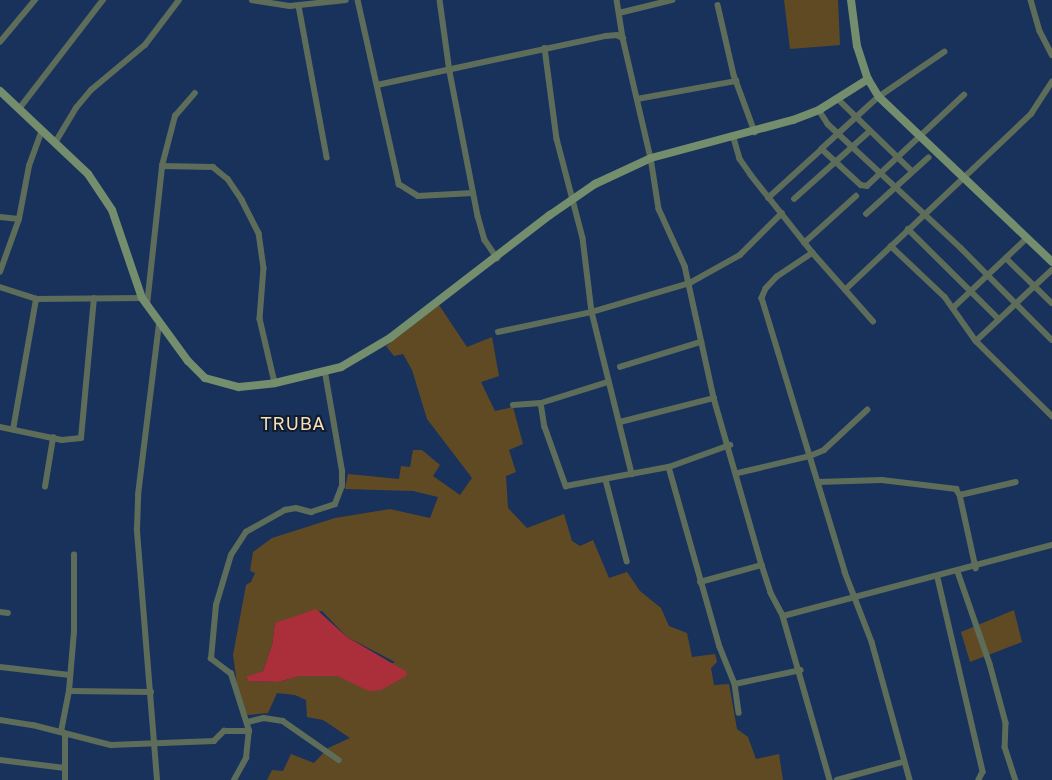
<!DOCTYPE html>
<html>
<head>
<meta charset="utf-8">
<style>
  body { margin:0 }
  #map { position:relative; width:1052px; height:780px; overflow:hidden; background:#18325c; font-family:"Golos Text",sans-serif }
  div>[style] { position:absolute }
  .green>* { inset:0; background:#604a23 }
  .water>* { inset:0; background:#ab2e3b }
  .street>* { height:5.5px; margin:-2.75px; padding:0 2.75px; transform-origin:2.75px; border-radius:2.75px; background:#5d6d59 }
  .secondary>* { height:8px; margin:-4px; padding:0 4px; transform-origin:4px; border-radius:4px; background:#738d6d }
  span { translate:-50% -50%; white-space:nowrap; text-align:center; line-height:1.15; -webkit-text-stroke:4px #0f1b2e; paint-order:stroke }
  .quarter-label { font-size:18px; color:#f9dfb7; letter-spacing:1px }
</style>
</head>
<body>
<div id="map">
  <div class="green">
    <div style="clip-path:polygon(784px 0,838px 0,840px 45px,790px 49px)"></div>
    <div style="clip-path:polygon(evenodd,439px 305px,467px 347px,492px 337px,499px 376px,481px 382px,495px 411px,513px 407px,523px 444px,509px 450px,516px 472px,506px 476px,508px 508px,527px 528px,564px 514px,572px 541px,580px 546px,593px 540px,609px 578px,627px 572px,640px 591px,661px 608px,669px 626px,687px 633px,692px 657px,715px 654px,717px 662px,711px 668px,714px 685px,729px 684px,737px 729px,748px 737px,756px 759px,779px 754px,783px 780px,267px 780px,272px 770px,283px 771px,291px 754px,314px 763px,328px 748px,350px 738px,323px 720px,307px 717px,306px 700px,295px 695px,277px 693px,268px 713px,247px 715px,238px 691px,233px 655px,246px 585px,251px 582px,255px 573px,250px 571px,253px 552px,272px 538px,335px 518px,390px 509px,430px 518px,438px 497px,413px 491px,345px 489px,348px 474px,399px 479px,401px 466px,410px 467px,413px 450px,422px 450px,440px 465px,433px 476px,460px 495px,472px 478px,427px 419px,412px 370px,403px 354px,394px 356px,386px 346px,439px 305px,322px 611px,347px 637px,395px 662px,349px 681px,337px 676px,300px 676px,278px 682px,248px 681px,246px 678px,263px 671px,272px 645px,275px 623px,322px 611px)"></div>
    <div style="clip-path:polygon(1014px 610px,1022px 642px,970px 662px,961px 632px)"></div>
  </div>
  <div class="water">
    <div style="clip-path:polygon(316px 609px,347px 637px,407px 672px,406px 676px,381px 690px,369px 691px,337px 676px,300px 676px,278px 682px,248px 681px,246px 677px,263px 671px,272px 645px,275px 623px)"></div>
  </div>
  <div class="street">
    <div style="left:252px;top:0;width:38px;rotate:9deg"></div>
    <div style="left:290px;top:6px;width:56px;rotate:-6.1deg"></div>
    <div style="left:358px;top:0;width:189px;rotate:77.4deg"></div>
    <div style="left:399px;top:184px;width:22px;rotate:32deg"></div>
    <div style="left:418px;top:196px;width:55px;rotate:-3.1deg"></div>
    <div style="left:440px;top:0;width:73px;rotate:82.1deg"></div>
    <div style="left:450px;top:72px;width:147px;rotate:79deg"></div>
    <div style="left:478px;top:216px;width:25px;rotate:74deg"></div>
    <div style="left:485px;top:240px;width:22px;rotate:56deg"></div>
    <div style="left:617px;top:0;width:38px;rotate:81deg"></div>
    <div style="left:1031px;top:0;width:32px;rotate:74deg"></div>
    <div style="left:1040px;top:31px;width:27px;rotate:63deg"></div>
    <div style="left:718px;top:5px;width:72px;rotate:77.1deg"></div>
    <div style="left:734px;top:75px;width:61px;rotate:69.8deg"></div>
    <div style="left:299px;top:6px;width:154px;rotate:79.5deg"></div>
    <div style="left:619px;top:13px;width:55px;rotate:-13.8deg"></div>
    <div style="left:0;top:42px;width:55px;rotate:-50.2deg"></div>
    <div style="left:545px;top:48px;width:92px;rotate:82.5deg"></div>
    <div style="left:557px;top:139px;width:102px;rotate:75.3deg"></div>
    <div style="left:583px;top:238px;width:75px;rotate:83.1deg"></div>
    <div style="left:592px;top:312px;width:167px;rotate:76.1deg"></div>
    <div style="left:945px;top:52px;width:80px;rotate:145.7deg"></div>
    <div style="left:879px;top:97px;width:77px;rotate:137.6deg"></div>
    <div style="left:822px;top:149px;width:53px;rotate:42.7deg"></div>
    <div style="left:861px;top:185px;width:6px;rotate:9deg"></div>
    <div style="left:867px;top:186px;width:133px;rotate:-43.2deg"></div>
    <div style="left:377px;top:85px;width:234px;rotate:-12.1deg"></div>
    <div style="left:606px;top:36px;width:11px;rotate:-5deg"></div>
    <div style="left:617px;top:35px;width:7px;rotate:27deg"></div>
    <div style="left:623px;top:38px;width:123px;rotate:76.9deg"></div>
    <div style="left:651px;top:158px;width:52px;rotate:81.1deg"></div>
    <div style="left:659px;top:209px;width:63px;rotate:65.5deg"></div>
    <div style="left:685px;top:266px;width:135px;rotate:77.6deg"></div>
    <div style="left:714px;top:398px;width:174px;rotate:74deg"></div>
    <div style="left:762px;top:565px;width:29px;rotate:72deg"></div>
    <div style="left:771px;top:593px;width:26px;rotate:62deg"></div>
    <div style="left:783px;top:616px;width:278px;rotate:-14.8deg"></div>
    <div style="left:637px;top:99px;width:101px;rotate:-10.3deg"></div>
    <div style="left:838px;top:99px;width:103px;rotate:44.2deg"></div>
    <div style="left:19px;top:109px;width:138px;rotate:-52.4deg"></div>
    <div style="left:819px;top:110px;width:17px;rotate:57deg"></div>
    <div style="left:828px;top:124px;width:182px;rotate:43deg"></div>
    <div style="left:961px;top:248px;width:129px;rotate:45.3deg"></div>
    <div style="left:734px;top:138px;width:22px;rotate:74deg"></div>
    <div style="left:740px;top:159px;width:19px;rotate:55deg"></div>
    <div style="left:751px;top:175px;width:100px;rotate:51.5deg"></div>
    <div style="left:813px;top:253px;width:91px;rotate:48.6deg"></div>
    <div style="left:55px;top:143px;width:41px;rotate:-59deg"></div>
    <div style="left:76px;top:108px;width:23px;rotate:-50deg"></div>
    <div style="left:91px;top:90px;width:70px;rotate:-39.8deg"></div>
    <div style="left:145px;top:45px;width:56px;rotate:-52.9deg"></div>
    <div style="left:162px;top:166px;width:51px;rotate:1.1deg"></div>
    <div style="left:213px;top:167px;width:19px;rotate:39deg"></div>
    <div style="left:228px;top:179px;width:25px;rotate:56deg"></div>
    <div style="left:242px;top:200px;width:37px;rotate:63deg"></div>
    <div style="left:259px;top:233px;width:35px;rotate:82deg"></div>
    <div style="left:264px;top:268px;width:51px;rotate:94.5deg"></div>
    <div style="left:260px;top:319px;width:66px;rotate:76.8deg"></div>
    <div style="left:768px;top:198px;width:73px;rotate:-42.2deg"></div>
    <div style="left:794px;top:199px;width:101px;rotate:-41.8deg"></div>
    <div style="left:866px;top:214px;width:84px;rotate:-42.1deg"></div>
    <div style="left:0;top:217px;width:19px;rotate:6deg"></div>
    <div style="left:908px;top:229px;width:128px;rotate:44.7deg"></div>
    <div style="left:804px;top:243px;width:70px;rotate:-42.1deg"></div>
    <div style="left:891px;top:246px;width:74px;rotate:43.4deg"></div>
    <div style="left:945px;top:297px;width:54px;rotate:54.8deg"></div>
    <div style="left:976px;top:341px;width:107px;rotate:44.6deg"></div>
    <div style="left:813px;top:253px;width:43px;rotate:146.3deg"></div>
    <div style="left:777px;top:277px;width:16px;rotate:133deg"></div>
    <div style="left:766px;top:289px;width:10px;rotate:114deg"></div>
    <div style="left:762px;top:298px;width:286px;rotate:73.1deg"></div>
    <div style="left:845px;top:572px;width:75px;rotate:68.9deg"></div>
    <div style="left:872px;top:642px;width:143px;rotate:74.6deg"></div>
    <div style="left:1006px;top:258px;width:64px;rotate:44.4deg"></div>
    <div style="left:0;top:272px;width:56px;rotate:-70.3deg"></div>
    <div style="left:19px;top:219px;width:54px;rotate:-79.3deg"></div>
    <div style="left:29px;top:166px;width:37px;rotate:-70deg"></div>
    <div style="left:0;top:287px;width:38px;rotate:18deg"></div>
    <div style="left:36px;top:299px;width:106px;rotate:-0.5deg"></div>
    <div style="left:845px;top:290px;width:256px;rotate:-43.4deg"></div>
    <div style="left:1031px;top:114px;width:38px;rotate:-57deg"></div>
    <div style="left:147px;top:305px;width:140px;rotate:-83.8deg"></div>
    <div style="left:162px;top:166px;width:52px;rotate:-75.4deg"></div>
    <div style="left:175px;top:116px;width:30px;rotate:-49deg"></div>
    <div style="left:953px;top:308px;width:102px;rotate:-43.4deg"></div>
    <div style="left:498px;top:332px;width:96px;rotate:-12deg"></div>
    <div style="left:592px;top:312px;width:102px;rotate:-16.5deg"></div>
    <div style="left:690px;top:283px;width:57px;rotate:-29.2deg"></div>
    <div style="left:740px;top:255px;width:59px;rotate:-45deg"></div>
    <div style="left:976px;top:341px;width:104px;rotate:-43.1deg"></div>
    <div style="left:620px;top:367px;width:85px;rotate:-17.2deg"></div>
    <div style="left:541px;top:403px;width:24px;rotate:81deg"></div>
    <div style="left:545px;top:427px;width:63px;rotate:70.4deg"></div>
    <div style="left:566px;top:486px;width:105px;rotate:-10.5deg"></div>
    <div style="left:669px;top:467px;width:65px;rotate:-19.8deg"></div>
    <div style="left:513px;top:405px;width:28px;rotate:-4deg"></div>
    <div style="left:541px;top:403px;width:70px;rotate:-17.4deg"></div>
    <div style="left:620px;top:422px;width:97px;rotate:-14.3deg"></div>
    <div style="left:0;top:427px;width:63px;rotate:11.8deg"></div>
    <div style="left:62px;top:440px;width:19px;rotate:-6deg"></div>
    <div style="left:81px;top:438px;width:140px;rotate:-84.7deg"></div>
    <div style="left:13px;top:430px;width:133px;rotate:-80deg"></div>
    <div style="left:669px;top:467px;width:187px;rotate:74.2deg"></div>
    <div style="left:720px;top:647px;width:40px;rotate:68deg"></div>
    <div style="left:735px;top:684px;width:29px;rotate:82deg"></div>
    <div style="left:738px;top:473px;width:74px;rotate:-13.3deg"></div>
    <div style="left:810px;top:456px;width:15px;rotate:-23deg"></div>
    <div style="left:824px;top:450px;width:59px;rotate:-42.9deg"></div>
    <div style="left:606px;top:480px;width:84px;rotate:75.5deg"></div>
    <div style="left:818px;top:482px;width:64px;rotate:-1.8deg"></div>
    <div style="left:882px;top:480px;width:75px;rotate:6.9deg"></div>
    <div style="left:956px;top:489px;width:7px;rotate:56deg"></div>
    <div style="left:960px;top:495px;width:75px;rotate:77.6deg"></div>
    <div style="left:45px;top:487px;width:50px;rotate:-80.7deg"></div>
    <div style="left:960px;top:495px;width:57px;rotate:-13.1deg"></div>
    <div style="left:958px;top:572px;width:97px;rotate:70.8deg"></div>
    <div style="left:990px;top:664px;width:61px;rotate:74.8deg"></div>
    <div style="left:1006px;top:723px;width:24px;rotate:92deg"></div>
    <div style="left:1005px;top:747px;width:35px;rotate:72deg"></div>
    <div style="left:938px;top:578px;width:199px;rotate:76.9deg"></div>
    <div style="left:983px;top:772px;width:9px;rotate:117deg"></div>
    <div style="left:700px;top:582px;width:64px;rotate:-15.3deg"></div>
    <div style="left:0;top:612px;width:8px;rotate:7deg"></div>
    <div style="left:783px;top:616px;width:171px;rotate:74deg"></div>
    <div style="left:0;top:667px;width:70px;rotate:6.5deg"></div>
    <div style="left:735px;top:684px;width:67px;rotate:-12deg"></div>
    <div style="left:69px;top:691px;width:82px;rotate:0.7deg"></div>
    <div style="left:0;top:720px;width:33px;rotate:9deg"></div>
    <div style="left:33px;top:725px;width:81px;rotate:14.4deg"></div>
    <div style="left:111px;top:745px;width:103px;rotate:-2.2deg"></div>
    <div style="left:214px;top:741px;width:14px;rotate:-45deg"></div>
    <div style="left:224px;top:731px;width:25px"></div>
    <div style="left:248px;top:722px;width:16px;rotate:-14deg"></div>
    <div style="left:264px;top:718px;width:19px;rotate:9deg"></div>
    <div style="left:283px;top:721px;width:68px;rotate:34.9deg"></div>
    <div style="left:61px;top:732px;width:42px;rotate:-79deg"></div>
    <div style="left:69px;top:691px;width:59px;rotate:-85.2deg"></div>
    <div style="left:74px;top:632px;width:77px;rotate:-90deg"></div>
    <div style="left:0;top:760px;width:65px;rotate:7deg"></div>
    <div style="left:65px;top:780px;width:46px;rotate:-90deg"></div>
    <div style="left:157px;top:780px;width:252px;rotate:-94.6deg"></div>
    <div style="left:137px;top:529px;width:34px;rotate:-88deg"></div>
    <div style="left:138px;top:495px;width:173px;rotate:-83deg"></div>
    <div style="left:234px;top:780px;width:25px;rotate:-61deg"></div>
    <div style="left:246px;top:758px;width:27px;rotate:-84deg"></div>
    <div style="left:249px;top:731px;width:60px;rotate:-107.5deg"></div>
    <div style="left:231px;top:674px;width:25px;rotate:-143deg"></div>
    <div style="left:211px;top:659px;width:54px;rotate:-84.7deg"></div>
    <div style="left:216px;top:605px;width:52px;rotate:-73.3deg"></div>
    <div style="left:231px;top:555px;width:27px;rotate:-57deg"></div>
    <div style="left:246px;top:532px;width:45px;rotate:-29.4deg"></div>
    <div style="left:285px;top:510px;width:11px;rotate:-10deg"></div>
    <div style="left:296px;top:508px;width:16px;rotate:15deg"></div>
    <div style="left:311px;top:512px;width:25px;rotate:-18deg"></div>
    <div style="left:335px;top:504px;width:19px;rotate:-69deg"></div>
    <div style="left:342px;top:486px;width:15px;rotate:-90deg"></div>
    <div style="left:342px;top:471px;width:99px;rotate:-99.8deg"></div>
    <div style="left:837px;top:780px;width:68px;rotate:-15.3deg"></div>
  </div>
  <div class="secondary">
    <div style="left:851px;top:0;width:46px;rotate:82.6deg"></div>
    <div style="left:857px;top:46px;width:35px;rotate:72deg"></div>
    <div style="left:868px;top:79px;width:21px;rotate:59deg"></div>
    <div style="left:879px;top:97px;width:239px;rotate:43.6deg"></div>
    <div style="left:0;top:91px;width:121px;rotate:43.3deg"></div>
    <div style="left:88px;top:174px;width:43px;rotate:56.3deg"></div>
    <div style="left:112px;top:210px;width:93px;rotate:71.2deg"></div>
    <div style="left:142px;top:298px;width:78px;rotate:53.9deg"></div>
    <div style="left:188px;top:361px;width:24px;rotate:45deg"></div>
    <div style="left:205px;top:378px;width:35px;rotate:15deg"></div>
    <div style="left:239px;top:387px;width:36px;rotate:-6deg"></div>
    <div style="left:275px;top:383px;width:68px;rotate:-13.6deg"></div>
    <div style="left:341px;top:367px;width:57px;rotate:-30.6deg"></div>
    <div style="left:390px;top:338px;width:202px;rotate:-37.6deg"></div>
    <div style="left:550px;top:215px;width:55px;rotate:-34.6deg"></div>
    <div style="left:595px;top:184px;width:62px;rotate:-24.9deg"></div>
    <div style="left:651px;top:158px;width:147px;rotate:-15deg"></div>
    <div style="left:793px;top:120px;width:28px;rotate:-21deg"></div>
    <div style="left:819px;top:110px;width:58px;rotate:-32.3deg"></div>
  </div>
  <div class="quarter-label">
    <span style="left:293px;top:423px">TRUBA</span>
  </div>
</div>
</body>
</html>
